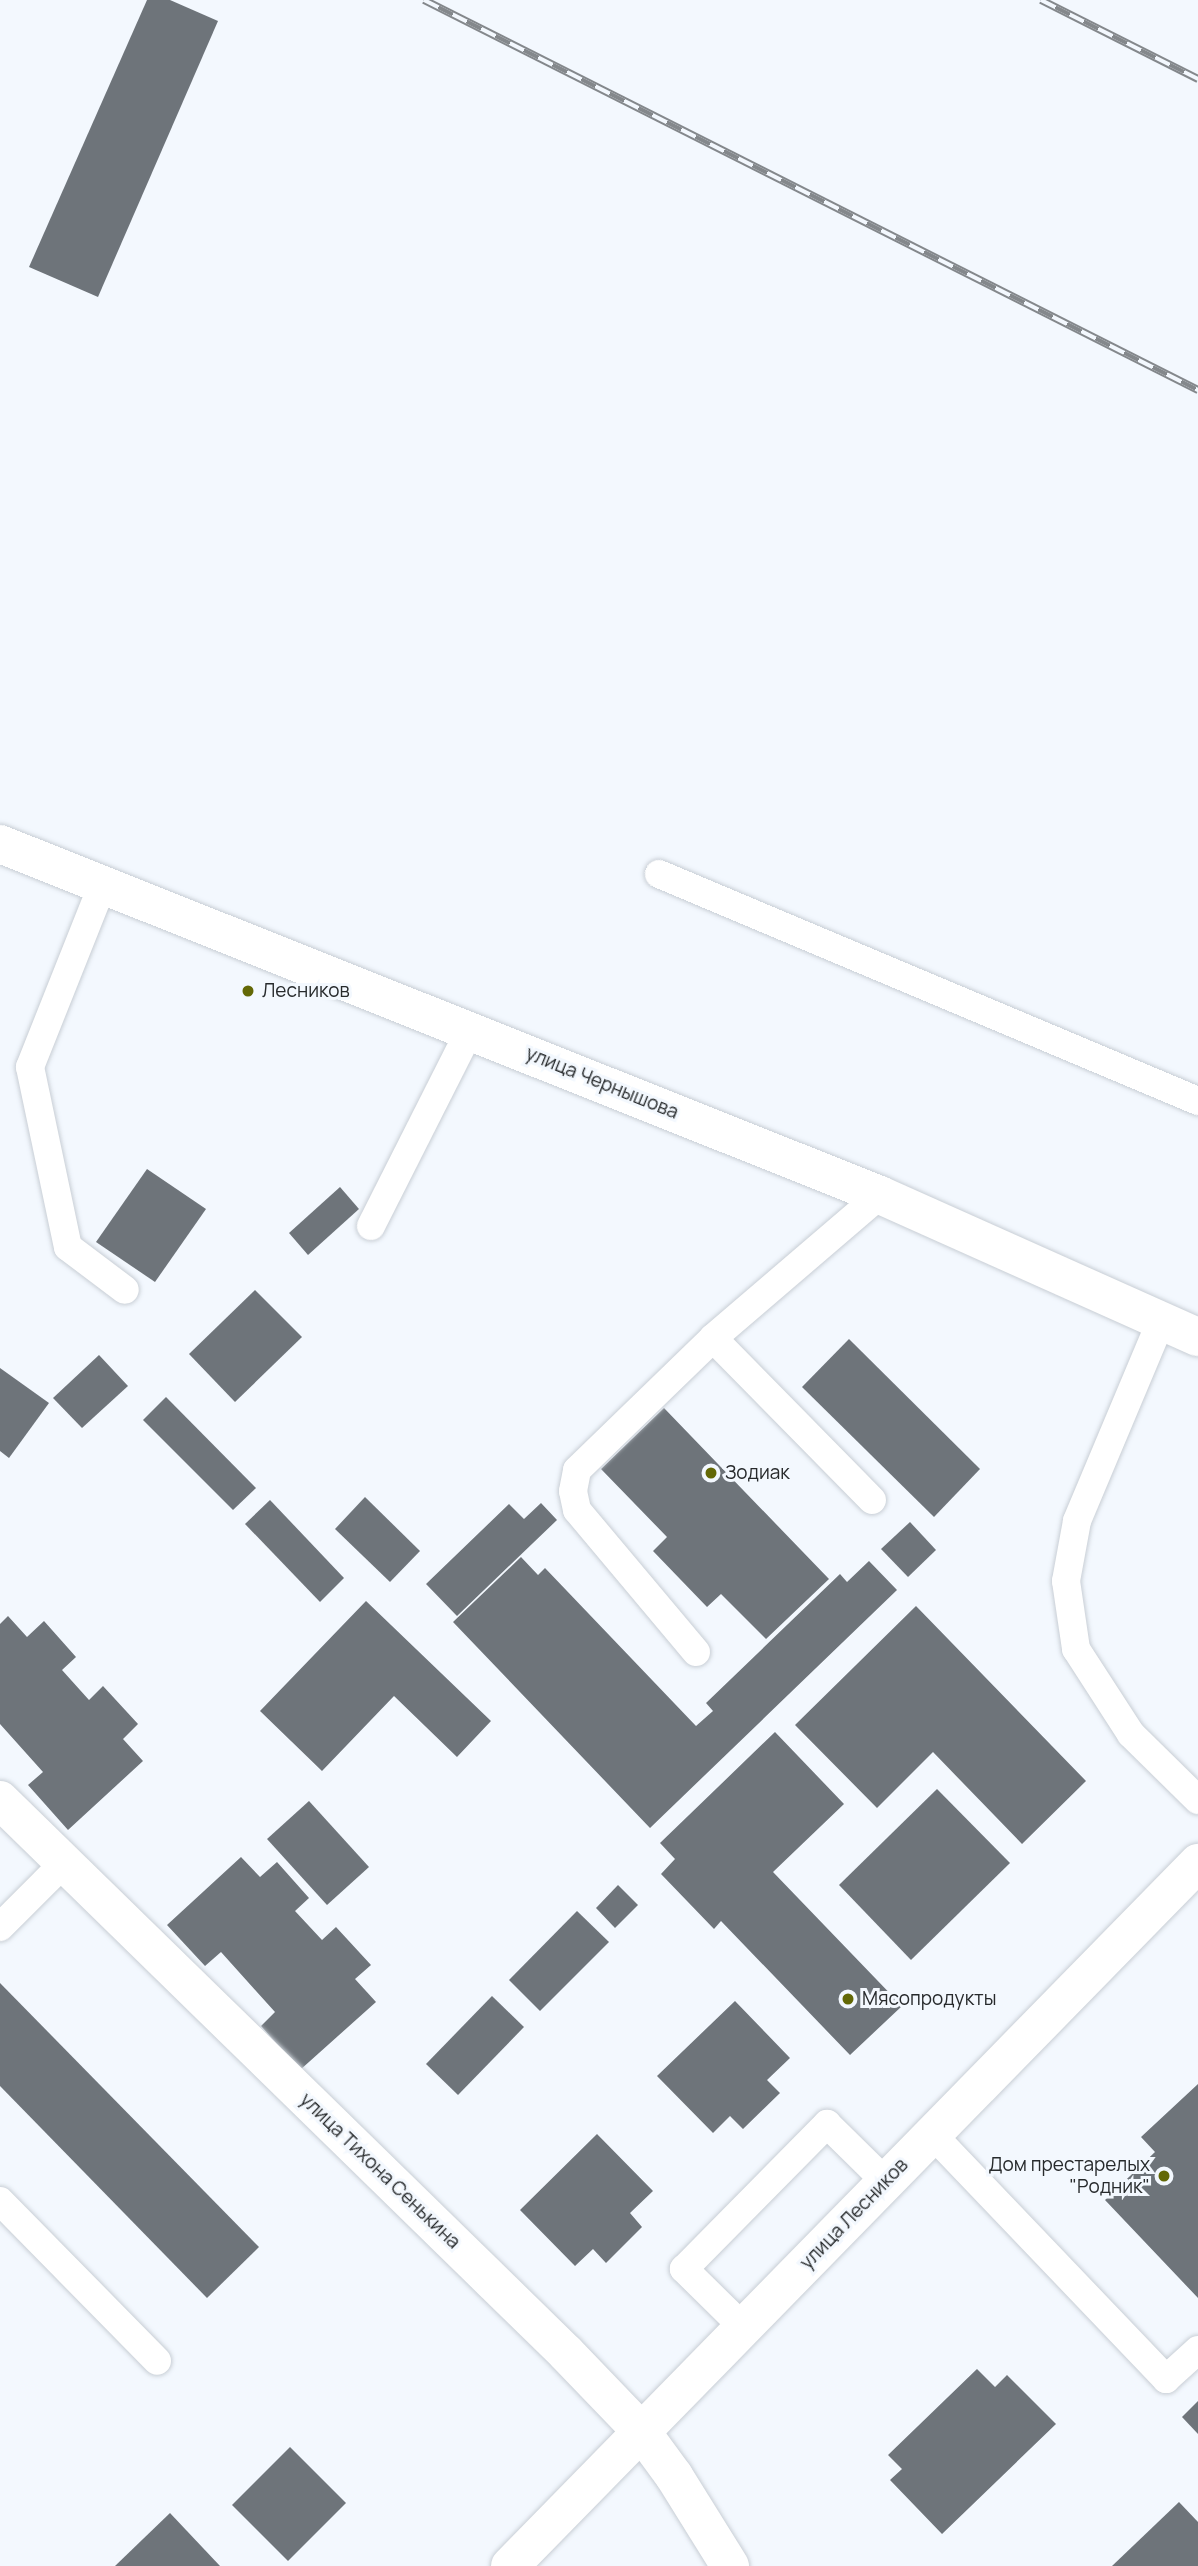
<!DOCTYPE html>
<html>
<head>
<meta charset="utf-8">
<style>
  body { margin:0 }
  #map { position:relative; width:1198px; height:2566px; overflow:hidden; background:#f3f8fe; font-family:Manrope,sans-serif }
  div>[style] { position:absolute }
  .building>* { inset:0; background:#6e747a }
  .roads { filter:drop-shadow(0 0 2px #c8ced5) drop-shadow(0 0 2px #c8ced5) }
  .lane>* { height:28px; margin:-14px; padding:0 14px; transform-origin:14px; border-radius:14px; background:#fff }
  .street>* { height:38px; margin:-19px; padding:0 19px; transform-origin:19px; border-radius:19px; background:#fff }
  .secondary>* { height:38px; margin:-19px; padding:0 19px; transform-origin:19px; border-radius:19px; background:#fff }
  .rail>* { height:8px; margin-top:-4px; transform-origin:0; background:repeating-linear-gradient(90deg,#f3f8fe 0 16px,#84888c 0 32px); box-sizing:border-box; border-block:2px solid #84888c }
  .dots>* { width:19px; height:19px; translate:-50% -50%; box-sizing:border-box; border:4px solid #f3f8fe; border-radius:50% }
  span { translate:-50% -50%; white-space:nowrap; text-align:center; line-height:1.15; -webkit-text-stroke:6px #f3f8fe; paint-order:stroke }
  .poi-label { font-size:19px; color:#272a2c }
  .left { translate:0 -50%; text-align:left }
  .right { translate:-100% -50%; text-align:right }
  .street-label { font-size:19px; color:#272a2c }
</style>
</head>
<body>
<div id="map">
  <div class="building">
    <div style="clip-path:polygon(147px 0,170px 0,218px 21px,98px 297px,29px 267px)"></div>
    <div style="clip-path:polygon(147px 1169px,206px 1209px,155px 1282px,96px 1242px)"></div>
    <div style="clip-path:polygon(340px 1187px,359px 1209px,308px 1255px,289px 1233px)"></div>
    <div style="clip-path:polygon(255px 1290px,302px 1337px,235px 1402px,189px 1354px)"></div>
    <div style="clip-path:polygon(849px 1339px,980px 1469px,934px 1517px,802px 1387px)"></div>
    <div style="clip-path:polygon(99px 1355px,128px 1386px,82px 1428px,53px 1398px)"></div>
    <div style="clip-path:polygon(0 1368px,49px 1403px,9px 1458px,0 1451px)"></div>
    <div style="clip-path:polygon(166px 1397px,256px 1488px,233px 1510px,143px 1420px)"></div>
    <div style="clip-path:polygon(664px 1408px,829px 1579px,766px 1639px,721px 1594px,707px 1607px,653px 1551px,667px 1537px,601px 1469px)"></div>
    <div style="clip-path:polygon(365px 1497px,420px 1551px,390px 1582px,335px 1529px)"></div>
    <div style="clip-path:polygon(270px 1500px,344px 1578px,320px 1602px,245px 1524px)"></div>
    <div style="clip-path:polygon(541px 1503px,557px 1520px,457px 1616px,426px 1584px,509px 1504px,524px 1519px)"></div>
    <div style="clip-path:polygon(910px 1522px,936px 1550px,908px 1577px,881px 1549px)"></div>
    <div style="clip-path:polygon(521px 1557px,538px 1575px,545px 1568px,696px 1726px,713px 1711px,706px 1703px,840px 1574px,847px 1582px,869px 1561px,897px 1590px,650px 1828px,453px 1622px)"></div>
    <div style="clip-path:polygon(366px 1601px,491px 1721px,457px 1757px,394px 1696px,322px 1771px,260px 1711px)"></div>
    <div style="clip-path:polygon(916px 1606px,1086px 1781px,1022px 1844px,933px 1752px,877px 1808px,795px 1725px)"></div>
    <div style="clip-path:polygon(8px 1616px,27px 1637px,44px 1621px,76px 1657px,62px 1670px,89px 1700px,103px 1686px,138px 1724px,123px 1739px,143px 1761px,68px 1830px,28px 1785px,43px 1772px,0 1724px,0 1624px)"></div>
    <div style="clip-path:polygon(775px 1732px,844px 1804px,773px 1872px,902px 2006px,850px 2055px,721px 1921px,714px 1929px,661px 1874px,675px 1859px,660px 1843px)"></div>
    <div style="clip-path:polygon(937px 1789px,1010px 1863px,911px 1960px,839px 1885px)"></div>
    <div style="clip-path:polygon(309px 1801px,369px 1867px,327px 1905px,267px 1839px)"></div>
    <div style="clip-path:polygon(241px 1857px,260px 1877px,277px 1862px,309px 1898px,295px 1911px,322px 1940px,336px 1927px,371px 1965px,355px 1979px,376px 2002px,300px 2070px,261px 2026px,275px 2012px,221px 1952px,205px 1966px,167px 1925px)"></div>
    <div style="clip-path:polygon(618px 1885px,638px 1905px,615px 1928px,596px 1908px)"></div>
    <div style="clip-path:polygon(577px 1911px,609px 1942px,540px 2011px,509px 1980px)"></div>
    <div style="clip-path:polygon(0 1983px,259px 2247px,207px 2298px,0 2086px)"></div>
    <div style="clip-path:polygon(492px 1996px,524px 2027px,458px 2095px,426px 2064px)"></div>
    <div style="clip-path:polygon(735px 2001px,790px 2058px,767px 2080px,780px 2093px,743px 2129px,730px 2116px,713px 2133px,657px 2076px)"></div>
    <div style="clip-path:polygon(1198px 2084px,1198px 2298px,1105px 2200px,1155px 2152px,1141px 2137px)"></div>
    <div style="clip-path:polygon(597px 2134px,653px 2191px,630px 2213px,642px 2227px,606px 2263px,593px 2249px,575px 2266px,520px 2210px)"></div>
    <div style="clip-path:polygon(977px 2369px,995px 2387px,1007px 2375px,1056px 2424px,942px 2534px,890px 2480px,902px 2469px,888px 2455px)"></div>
    <div style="clip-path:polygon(1198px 2401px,1198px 2434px,1182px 2417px)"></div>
    <div style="clip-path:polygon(290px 2447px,346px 2503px,288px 2561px,232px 2505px)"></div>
    <div style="clip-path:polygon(1179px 2502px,1198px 2522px,1198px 2566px,1112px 2566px)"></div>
    <div style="clip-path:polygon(170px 2513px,220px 2566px,115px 2566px)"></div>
  </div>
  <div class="roads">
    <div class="lane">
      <div style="left:659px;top:874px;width:585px;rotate:22.84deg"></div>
      <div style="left:102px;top:886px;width:195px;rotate:111.7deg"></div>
      <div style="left:30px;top:1067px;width:184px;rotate:78.1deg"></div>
      <div style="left:68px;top:1247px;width:71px;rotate:37deg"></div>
      <div style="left:371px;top:1226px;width:220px;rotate:-63.2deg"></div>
      <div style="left:1161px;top:1321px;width:217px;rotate:112.8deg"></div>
      <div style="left:1077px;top:1521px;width:61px;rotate:100.4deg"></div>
      <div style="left:1066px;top:1581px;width:69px;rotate:81.6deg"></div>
      <div style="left:1076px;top:1649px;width:101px;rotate:57.1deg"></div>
      <div style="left:1131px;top:1734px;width:94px;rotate:44.6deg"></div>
      <div style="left:872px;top:1500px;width:227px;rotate:-134.5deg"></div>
      <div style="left:713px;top:1338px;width:220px;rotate:-40.6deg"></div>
      <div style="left:696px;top:1652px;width:185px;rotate:-130deg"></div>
      <div style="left:577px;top:1510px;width:19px;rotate:-102deg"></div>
      <div style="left:573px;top:1491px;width:21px;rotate:-79deg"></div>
      <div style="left:577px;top:1470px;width:190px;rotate:-44.1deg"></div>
      <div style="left:0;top:1927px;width:91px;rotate:-45deg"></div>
      <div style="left:932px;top:2134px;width:339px;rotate:46.3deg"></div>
      <div style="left:1166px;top:2379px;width:43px;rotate:-42.2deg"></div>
      <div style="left:0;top:2201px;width:224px;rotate:45.5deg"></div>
      <div style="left:743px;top:2327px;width:83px;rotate:-135.5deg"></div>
      <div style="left:684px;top:2269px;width:204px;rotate:-45.4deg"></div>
      <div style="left:827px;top:2124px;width:83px;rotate:44.5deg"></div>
    </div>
    <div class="street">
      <div style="left:0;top:1800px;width:791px;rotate:44.33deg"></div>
      <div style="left:566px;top:2353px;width:108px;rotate:46.1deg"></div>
      <div style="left:641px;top:2431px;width:56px;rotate:53.7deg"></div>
      <div style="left:674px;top:2476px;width:106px;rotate:58.1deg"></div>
    </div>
    <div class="secondary">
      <div style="left:0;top:844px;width:947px;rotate:21.75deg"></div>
      <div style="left:880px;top:1195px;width:348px;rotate:24.1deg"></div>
      <div style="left:510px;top:2566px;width:984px;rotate:-45.62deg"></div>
    </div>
  </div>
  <div class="rail">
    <div style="left:424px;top:0;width:867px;rotate:26.74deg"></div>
    <div style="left:1041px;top:0;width:176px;rotate:26.7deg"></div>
  </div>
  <div class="dots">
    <div style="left:248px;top:991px;background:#636806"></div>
    <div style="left:711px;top:1473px;background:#636806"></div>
    <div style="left:848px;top:1999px;background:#636806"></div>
    <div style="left:1164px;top:2176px;background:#636806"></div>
  </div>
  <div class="poi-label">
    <span class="left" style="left:262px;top:991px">Лесников</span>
    <span class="left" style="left:725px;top:1473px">Зодиак</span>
    <span class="left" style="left:862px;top:1999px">Мясопродукты</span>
    <span class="right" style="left:1150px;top:2176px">Дом престарелых<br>"Родник"</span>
  </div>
  <div class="street-label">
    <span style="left:602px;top:1083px;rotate:22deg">улица Чернышова</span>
    <span style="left:380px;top:2171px;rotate:44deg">улица Тихона Сенькина</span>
    <span style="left:854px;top:2214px;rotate:-46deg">улица Лесников</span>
  </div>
</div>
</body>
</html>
